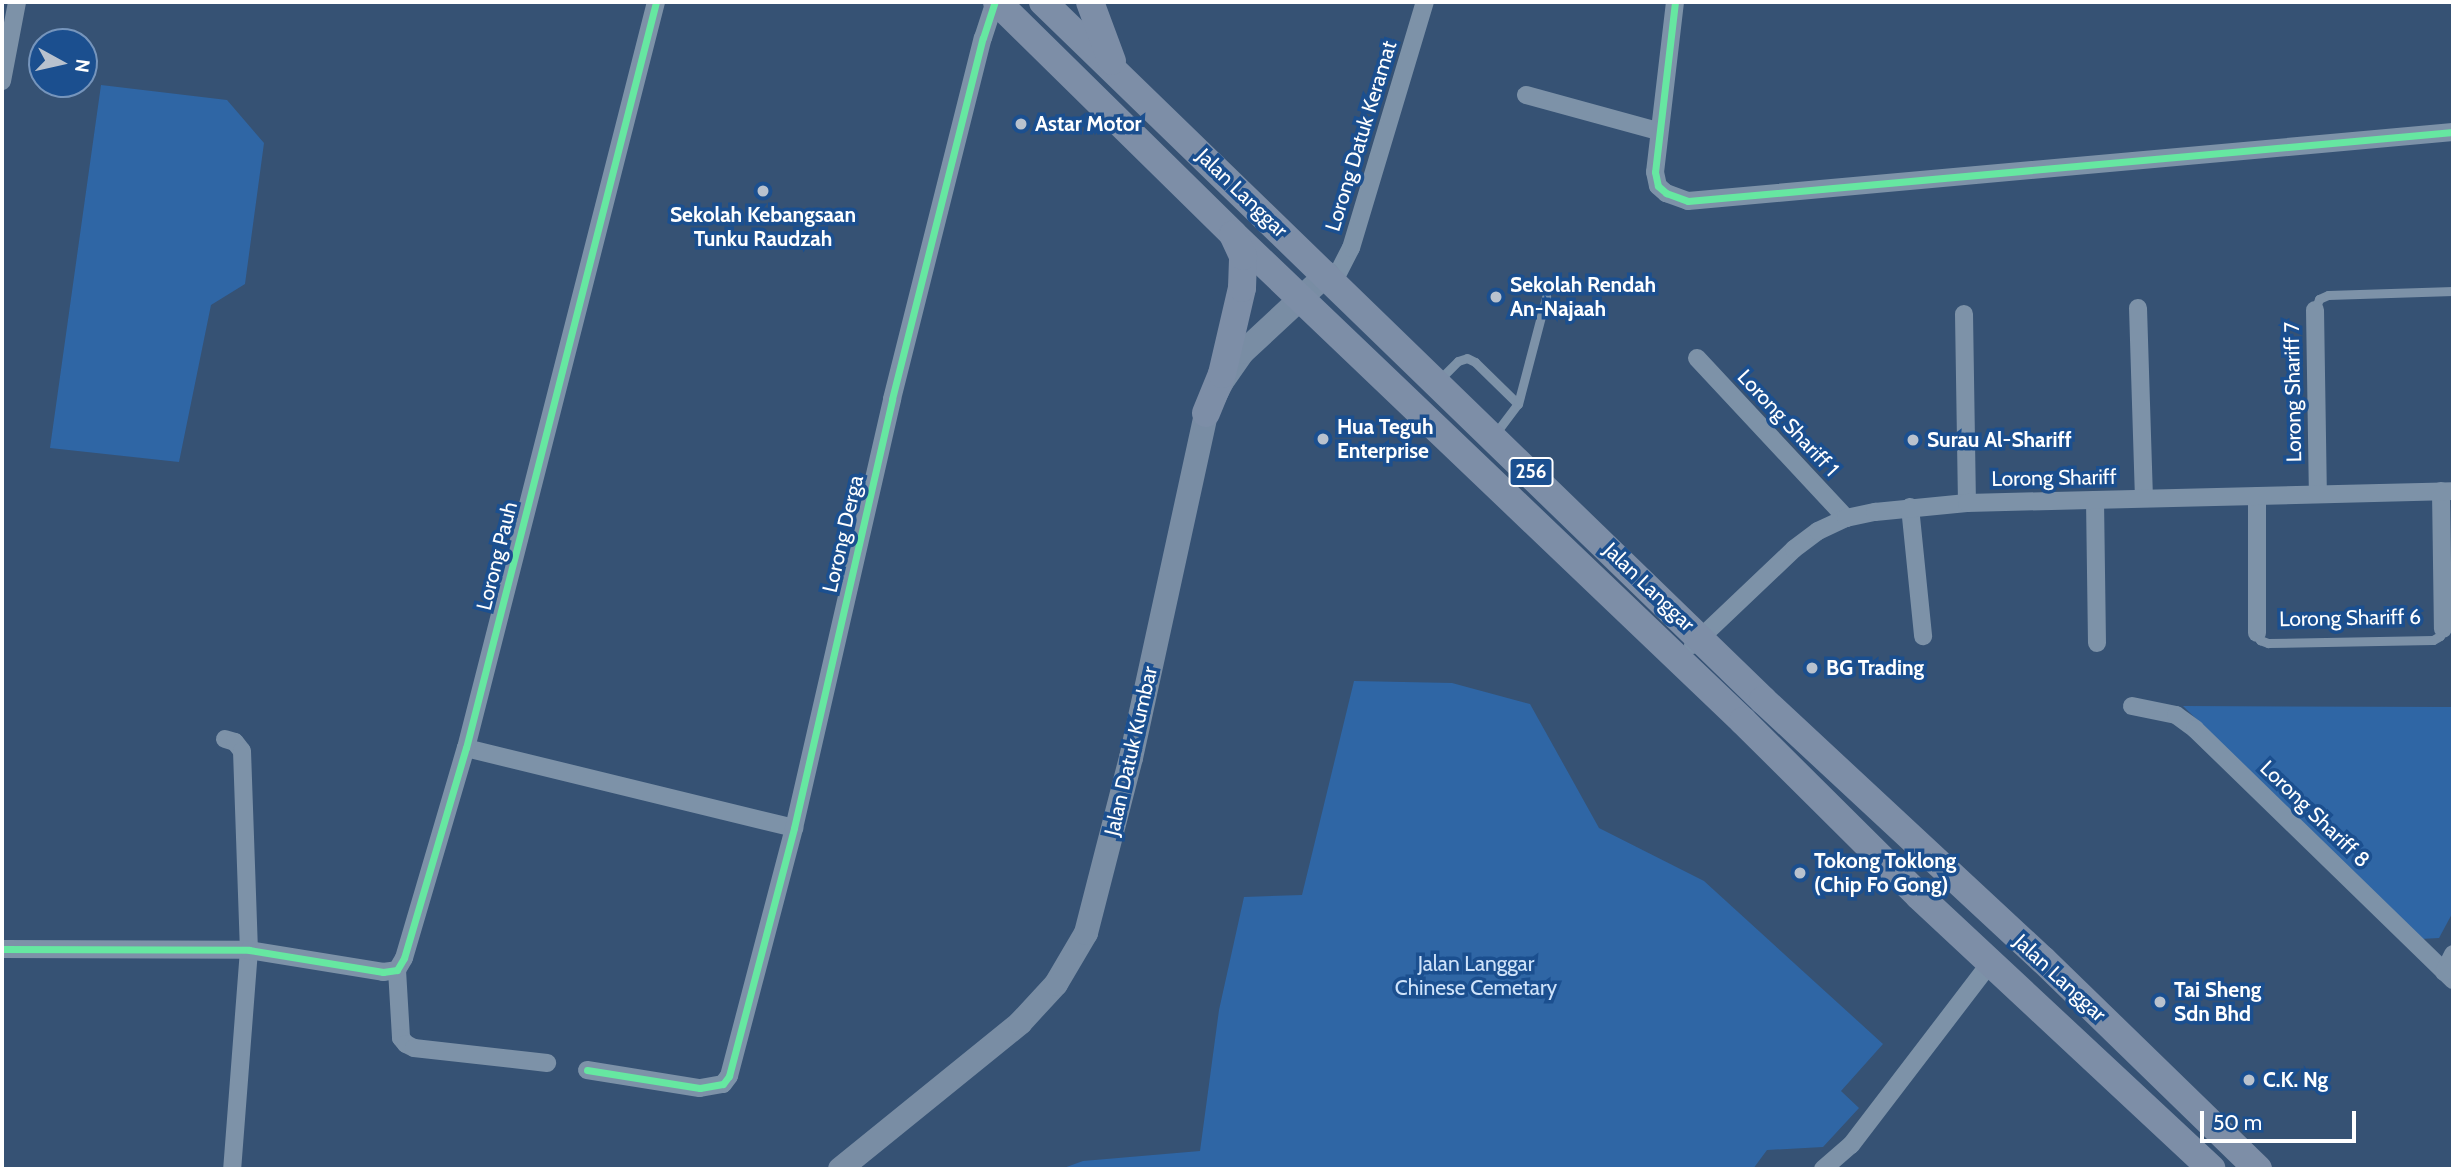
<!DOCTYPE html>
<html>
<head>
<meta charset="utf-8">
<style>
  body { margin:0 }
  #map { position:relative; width:2455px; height:1171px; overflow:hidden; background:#365274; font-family:Cabin,sans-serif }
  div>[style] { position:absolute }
  .green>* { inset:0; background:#2f66a5 }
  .service>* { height:9px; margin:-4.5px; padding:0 4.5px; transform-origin:4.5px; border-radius:4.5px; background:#7d92a8 }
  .minor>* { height:18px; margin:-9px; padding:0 9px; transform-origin:9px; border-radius:9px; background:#7d92a8 }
  .secondary>* { height:24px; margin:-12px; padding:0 12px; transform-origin:12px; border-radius:12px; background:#798da4 }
  .primary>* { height:28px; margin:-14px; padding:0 14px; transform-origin:14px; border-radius:14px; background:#7d8ea7 }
  .cycleway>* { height:7px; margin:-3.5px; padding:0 3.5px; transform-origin:3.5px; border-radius:3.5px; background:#66e7a1 }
  .dots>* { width:19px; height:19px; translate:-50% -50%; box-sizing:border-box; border:4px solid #1b4f8f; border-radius:50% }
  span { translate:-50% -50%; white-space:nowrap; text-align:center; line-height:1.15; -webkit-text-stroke:7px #1b4f8f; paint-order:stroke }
  .shield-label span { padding:2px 5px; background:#1b4f8f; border:2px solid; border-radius:5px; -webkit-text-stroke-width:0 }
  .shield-label { font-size:19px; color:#fff; font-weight:700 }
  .poi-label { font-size:21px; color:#fff; font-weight:700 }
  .left { translate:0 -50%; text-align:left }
  .street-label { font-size:21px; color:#fff }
  .park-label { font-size:21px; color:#cfe3fa }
  .frame { position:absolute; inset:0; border:4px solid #fff; pointer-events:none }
  .north { position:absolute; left:28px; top:28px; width:70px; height:70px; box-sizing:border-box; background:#1b4f8f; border:2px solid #7695bc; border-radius:50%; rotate:98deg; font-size:19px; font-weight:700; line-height:28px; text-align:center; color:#fff }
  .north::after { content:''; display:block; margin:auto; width:24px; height:32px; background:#b9c2ce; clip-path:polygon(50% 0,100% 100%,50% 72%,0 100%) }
  .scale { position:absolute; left:2200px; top:1111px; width:156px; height:32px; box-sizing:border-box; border:4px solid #fff; border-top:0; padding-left:9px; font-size:21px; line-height:24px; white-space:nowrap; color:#fff; -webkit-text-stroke:5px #1b4f8f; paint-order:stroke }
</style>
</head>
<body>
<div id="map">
  <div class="green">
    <div style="clip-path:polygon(101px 85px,227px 100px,264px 143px,245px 284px,211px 305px,179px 462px,50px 448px)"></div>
    <div style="clip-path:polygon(1354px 681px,1452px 683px,1530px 704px,1599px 828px,1704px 881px,1883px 1044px,1841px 1091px,1859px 1108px,1823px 1147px,1767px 1150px,1753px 1169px,1061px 1169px,1083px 1161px,1200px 1151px,1219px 1010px,1244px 897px,1302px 895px)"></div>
    <div style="clip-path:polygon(2183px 706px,2453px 707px,2453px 912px,2439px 938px,2420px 939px)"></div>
  </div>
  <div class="service">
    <div style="left:2315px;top:310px;width:12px;rotate:-70deg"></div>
    <div style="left:2319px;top:299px;width:10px;rotate:-24deg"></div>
    <div style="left:2328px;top:295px;width:125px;rotate:-1.8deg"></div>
    <div style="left:1439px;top:380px;width:27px;rotate:-45deg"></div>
    <div style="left:1458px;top:361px;width:9px;rotate:-18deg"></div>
    <div style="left:1467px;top:358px;width:9px;rotate:27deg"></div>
    <div style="left:1475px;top:362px;width:60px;rotate:44.3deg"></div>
    <div style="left:1495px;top:434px;width:38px;rotate:-53deg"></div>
    <div style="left:1518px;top:404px;width:111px;rotate:-75.3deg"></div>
    <div style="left:2257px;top:633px;width:8px;rotate:67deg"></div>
    <div style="left:2260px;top:640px;width:9px;rotate:21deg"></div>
    <div style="left:2268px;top:643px;width:165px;rotate:-1deg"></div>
    <div style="left:2433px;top:640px;width:8px;rotate:-30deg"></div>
    <div style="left:2440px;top:636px;width:8px;rotate:-67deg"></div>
  </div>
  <div class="minor">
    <div style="left:1675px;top:2px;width:171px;rotate:96.7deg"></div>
    <div style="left:1655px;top:172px;width:14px;rotate:78deg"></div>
    <div style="left:1658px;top:186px;width:11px;rotate:41deg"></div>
    <div style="left:1666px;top:193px;width:23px;rotate:20deg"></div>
    <div style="left:1688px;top:201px;width:768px;rotate:-5.15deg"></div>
    <div style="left:2px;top:81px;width:80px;rotate:-79.2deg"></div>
    <div style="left:1526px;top:95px;width:137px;rotate:15.3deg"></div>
    <div style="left:1334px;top:281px;width:37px;rotate:-63deg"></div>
    <div style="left:1351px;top:248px;width:257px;rotate:-73.3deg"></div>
    <div style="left:2138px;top:308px;width:190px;rotate:88.2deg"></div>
    <div style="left:2315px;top:310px;width:184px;rotate:89.1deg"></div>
    <div style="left:1964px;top:314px;width:189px;rotate:89.1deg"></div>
    <div style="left:1697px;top:358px;width:219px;rotate:47deg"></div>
    <div style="left:2441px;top:491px;width:138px;rotate:89.2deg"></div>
    <div style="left:2095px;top:500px;width:143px;rotate:89.2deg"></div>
    <div style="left:1910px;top:507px;width:130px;rotate:84.2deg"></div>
    <div style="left:2257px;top:633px;width:137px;rotate:-90deg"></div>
    <div style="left:1693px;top:645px;width:139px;rotate:-43.5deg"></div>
    <div style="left:1794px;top:549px;width:30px;rotate:-37deg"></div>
    <div style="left:1818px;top:531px;width:31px;rotate:-25deg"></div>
    <div style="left:1846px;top:518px;width:30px;rotate:-12deg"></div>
    <div style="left:1875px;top:512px;width:92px;rotate:-5.6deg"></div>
    <div style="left:1967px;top:503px;width:486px;rotate:-1.4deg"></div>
    <div style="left:2132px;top:706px;width:45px;rotate:11.6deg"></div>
    <div style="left:2176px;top:715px;width:24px;rotate:36deg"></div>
    <div style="left:2195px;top:729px;width:360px;rotate:44.2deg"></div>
    <div style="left:225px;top:739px;width:10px;rotate:17deg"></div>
    <div style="left:235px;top:742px;width:11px;rotate:52deg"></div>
    <div style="left:242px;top:751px;width:199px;rotate:88deg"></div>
    <div style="left:249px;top:950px;width:220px;rotate:94.4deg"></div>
    <div style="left:466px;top:748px;width:338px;rotate:13.7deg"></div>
    <div style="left:2px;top:949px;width:247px;rotate:0.2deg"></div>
    <div style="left:249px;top:950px;width:136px;rotate:9.3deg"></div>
    <div style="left:383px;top:972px;width:14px;rotate:-8deg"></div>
    <div style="left:397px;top:970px;width:14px;rotate:-60deg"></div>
    <div style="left:404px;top:958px;width:219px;rotate:-73.6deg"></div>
    <div style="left:466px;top:748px;width:770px;rotate:-75.71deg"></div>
    <div style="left:397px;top:970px;width:68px;rotate:86.6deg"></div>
    <div style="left:401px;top:1038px;width:8px;rotate:50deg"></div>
    <div style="left:406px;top:1044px;width:9px;rotate:27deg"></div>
    <div style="left:414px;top:1048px;width:134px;rotate:6.4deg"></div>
    <div style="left:2444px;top:972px;width:20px;rotate:-63deg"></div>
    <div style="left:587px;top:1070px;width:114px;rotate:9.1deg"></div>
    <div style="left:700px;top:1088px;width:23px;rotate:-10deg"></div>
    <div style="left:723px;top:1084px;width:10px;rotate:-53deg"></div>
    <div style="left:729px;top:1076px;width:256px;rotate:-75.3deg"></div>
    <div style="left:794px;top:828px;width:440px;rotate:-77.1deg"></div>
    <div style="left:892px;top:399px;width:372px;rotate:-75.9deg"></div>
    <div style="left:983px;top:38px;width:38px;rotate:-72deg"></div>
    <div style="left:1823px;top:1169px;width:37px;rotate:-41deg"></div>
    <div style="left:1851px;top:1145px;width:230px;rotate:-52.6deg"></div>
  </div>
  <div class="secondary">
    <div style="left:840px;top:1169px;width:232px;rotate:-39deg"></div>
    <div style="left:1020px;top:1023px;width:53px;rotate:-47.3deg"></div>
    <div style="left:1056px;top:984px;width:59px;rotate:-59.5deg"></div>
    <div style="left:1086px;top:933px;width:181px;rotate:-75.6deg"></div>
    <div style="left:1131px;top:758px;width:353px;rotate:-77.7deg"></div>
    <div style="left:1206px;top:413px;width:34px;rotate:-63deg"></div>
    <div style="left:1221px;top:383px;width:38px;rotate:-55deg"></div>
    <div style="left:1243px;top:352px;width:115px;rotate:-42.9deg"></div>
  </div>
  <div class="primary">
    <div style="left:997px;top:2px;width:331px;rotate:44.5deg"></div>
    <div style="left:1233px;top:234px;width:705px;rotate:43.68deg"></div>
    <div style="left:1743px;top:721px;width:248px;rotate:44.8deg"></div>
    <div style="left:1919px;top:896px;width:400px;rotate:43deg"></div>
    <div style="left:1043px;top:2px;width:1003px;rotate:44.11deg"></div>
    <div style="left:1763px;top:700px;width:382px;rotate:42.9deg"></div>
    <div style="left:2043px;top:960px;width:300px;rotate:44.2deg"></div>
    <div style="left:1090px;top:2px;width:63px;rotate:69.6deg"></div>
    <div style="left:1206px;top:413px;width:42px;rotate:-67.7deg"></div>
    <div style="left:1222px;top:374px;width:88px;rotate:-76.9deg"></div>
    <div style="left:1242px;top:288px;width:32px;rotate:-88deg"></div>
    <div style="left:1243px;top:256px;width:23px;rotate:-115deg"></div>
  </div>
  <div class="cycleway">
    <div style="left:1675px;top:2px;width:171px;rotate:96.7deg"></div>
    <div style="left:1655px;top:172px;width:14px;rotate:78deg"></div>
    <div style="left:1658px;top:186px;width:11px;rotate:41deg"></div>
    <div style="left:1666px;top:193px;width:23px;rotate:20deg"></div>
    <div style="left:1688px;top:201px;width:768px;rotate:-5.15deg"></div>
    <div style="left:2px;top:949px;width:247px;rotate:0.2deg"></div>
    <div style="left:249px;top:950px;width:136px;rotate:9.3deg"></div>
    <div style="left:383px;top:972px;width:14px;rotate:-8deg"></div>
    <div style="left:397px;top:970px;width:14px;rotate:-60deg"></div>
    <div style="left:404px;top:958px;width:219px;rotate:-73.6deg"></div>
    <div style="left:466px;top:748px;width:770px;rotate:-75.71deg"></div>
    <div style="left:587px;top:1070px;width:114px;rotate:9.1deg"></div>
    <div style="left:700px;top:1088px;width:23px;rotate:-10deg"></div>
    <div style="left:723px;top:1084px;width:10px;rotate:-53deg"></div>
    <div style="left:729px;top:1076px;width:256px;rotate:-75.3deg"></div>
    <div style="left:794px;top:828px;width:440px;rotate:-77.1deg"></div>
    <div style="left:892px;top:399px;width:372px;rotate:-75.9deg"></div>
    <div style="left:983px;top:38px;width:38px;rotate:-72deg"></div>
  </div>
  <div class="dots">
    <div style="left:1021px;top:124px;background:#b9c2ce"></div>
    <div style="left:763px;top:191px;background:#b9c2ce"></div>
    <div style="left:1496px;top:297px;background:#b9c2ce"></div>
    <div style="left:1323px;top:439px;background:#b9c2ce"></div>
    <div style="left:1913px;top:440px;background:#b9c2ce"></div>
    <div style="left:1812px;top:668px;background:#b9c2ce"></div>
    <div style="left:1800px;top:873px;background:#b9c2ce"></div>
    <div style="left:2160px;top:1002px;background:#b9c2ce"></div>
    <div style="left:2249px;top:1080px;background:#b9c2ce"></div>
  </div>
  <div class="shield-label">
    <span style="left:1531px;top:472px">256</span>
  </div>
  <div class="poi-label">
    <span class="left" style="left:1035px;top:124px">Astar Motor</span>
    <span style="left:763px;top:227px">Sekolah Kebangsaan<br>Tunku Raudzah</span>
    <span class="left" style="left:1510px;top:297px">Sekolah Rendah<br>An-Najaah</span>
    <span class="left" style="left:1337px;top:439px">Hua Teguh<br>Enterprise</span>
    <span class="left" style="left:1927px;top:440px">Surau Al-Shariff</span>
    <span class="left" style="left:1826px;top:668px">BG Trading</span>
    <span class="left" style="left:1814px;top:873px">Tokong Toklong<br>(Chip Fo Gong)</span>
    <span class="left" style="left:2174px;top:1002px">Tai Sheng<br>Sdn Bhd</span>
    <span class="left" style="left:2263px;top:1080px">C.K. Ng</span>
  </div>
  <div class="street-label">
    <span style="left:1361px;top:136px;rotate:-73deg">Lorong Datuk Keramat</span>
    <span style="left:1242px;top:193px;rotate:44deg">Jalan Langgar</span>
    <span style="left:2293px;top:392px;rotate:-91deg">Lorong Shariff 7</span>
    <span style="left:1788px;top:423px;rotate:47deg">Lorong Shariff 1</span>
    <span style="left:2054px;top:478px;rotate:-1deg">Lorong Shariff</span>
    <span style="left:843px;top:534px;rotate:-77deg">Lorong Derga</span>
    <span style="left:497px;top:556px;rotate:-76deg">Lorong Pauh</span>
    <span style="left:1649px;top:587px;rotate:44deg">Jalan Langgar</span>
    <span style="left:2350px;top:618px;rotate:-1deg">Lorong Shariff 6</span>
    <span style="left:1131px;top:751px;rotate:-77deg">Jalan Datuk Kumbar</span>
    <span style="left:2315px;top:814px;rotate:44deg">Lorong Shariff 8</span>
    <span style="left:2060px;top:978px;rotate:43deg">Jalan Langgar</span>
  </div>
  <div class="park-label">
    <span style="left:1476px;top:976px">Jalan Langgar<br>Chinese Cemetary</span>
  </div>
  <div class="frame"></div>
  <div class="north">N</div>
  <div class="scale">50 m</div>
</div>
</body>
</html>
